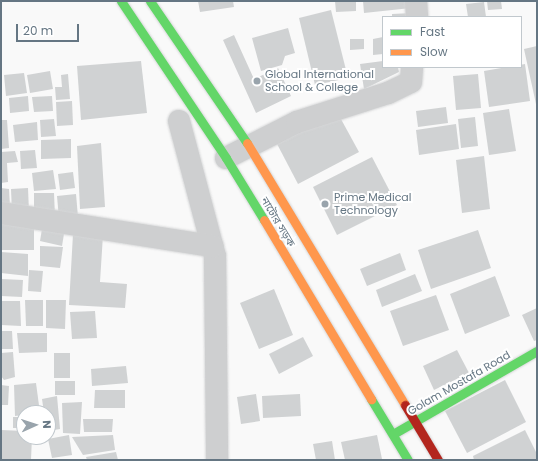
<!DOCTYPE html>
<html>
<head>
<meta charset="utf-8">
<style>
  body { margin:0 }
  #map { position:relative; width:538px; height:461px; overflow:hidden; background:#f9f9f9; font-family:Poppins,"Noto Sans Bengali",sans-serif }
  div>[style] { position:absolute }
  .building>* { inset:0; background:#d0d2d3 }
  .roads { filter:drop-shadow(0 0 1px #d5d6d7) drop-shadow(0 0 1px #d5d6d7) }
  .street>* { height:22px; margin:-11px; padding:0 11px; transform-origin:11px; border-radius:11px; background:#cecfd0 }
  .fast>* { height:9px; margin:-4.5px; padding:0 4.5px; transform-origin:4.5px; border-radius:4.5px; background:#63d668 }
  .slow>* { height:9px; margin:-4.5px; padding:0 4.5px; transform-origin:4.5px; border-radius:4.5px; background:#ff974d }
  .jam>* { height:9px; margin:-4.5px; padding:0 4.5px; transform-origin:4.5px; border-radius:4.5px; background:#b3261e }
  .dots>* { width:11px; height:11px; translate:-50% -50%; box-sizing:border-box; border:2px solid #fff; border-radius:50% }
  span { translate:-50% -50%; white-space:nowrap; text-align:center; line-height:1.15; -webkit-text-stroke:4px #fff; paint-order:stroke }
  .poi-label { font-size:11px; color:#657683 }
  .left { translate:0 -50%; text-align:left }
  .street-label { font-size:11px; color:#657683 }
  .frame { position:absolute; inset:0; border:2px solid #657683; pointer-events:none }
  .legend { position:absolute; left:382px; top:16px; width:140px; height:52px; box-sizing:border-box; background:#fff; border:1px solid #c1c8cd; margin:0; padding:5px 7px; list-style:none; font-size:12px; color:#657683 }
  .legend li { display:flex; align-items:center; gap:8px; height:20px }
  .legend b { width:20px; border:1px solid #c1c8cd }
  .north { position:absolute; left:16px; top:405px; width:40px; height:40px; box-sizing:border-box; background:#fff; border:1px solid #c1c8cd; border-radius:50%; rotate:87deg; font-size:11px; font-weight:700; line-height:16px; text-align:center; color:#657683 }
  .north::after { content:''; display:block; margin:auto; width:14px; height:18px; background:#99a4ac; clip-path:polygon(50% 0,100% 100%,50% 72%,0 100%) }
  .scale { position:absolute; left:16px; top:24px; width:63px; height:18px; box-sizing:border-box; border:2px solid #657683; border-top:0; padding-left:5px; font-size:12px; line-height:14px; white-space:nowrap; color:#657683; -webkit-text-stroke:3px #fff; paint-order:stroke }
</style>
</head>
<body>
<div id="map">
  <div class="building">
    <div style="clip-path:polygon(198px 1px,233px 1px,234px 7px,200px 12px)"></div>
    <div style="clip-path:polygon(335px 1px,356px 1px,356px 11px,336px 12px)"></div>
    <div style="clip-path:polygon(363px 1px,411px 1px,411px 8px,364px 13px)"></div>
    <div style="clip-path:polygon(487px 1px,501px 1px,502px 9px,488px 10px)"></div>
    <div style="clip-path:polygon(484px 2px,486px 17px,468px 17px,466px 4px)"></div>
    <div style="clip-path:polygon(331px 10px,348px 78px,315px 85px,299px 18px)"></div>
    <div style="clip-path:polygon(412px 13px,412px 17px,392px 17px,392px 14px)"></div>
    <div style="clip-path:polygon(288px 28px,295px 53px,285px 56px,282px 65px,261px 71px,252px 38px)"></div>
    <div style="clip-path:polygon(234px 35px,254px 79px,278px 68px,291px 96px,256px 113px,223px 40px)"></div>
    <div style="clip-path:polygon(383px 37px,383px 54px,373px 55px,373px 39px)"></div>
    <div style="clip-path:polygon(350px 39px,364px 39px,364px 49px,350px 50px)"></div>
    <div style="clip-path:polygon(537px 46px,537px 104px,536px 104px,524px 49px)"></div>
    <div style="clip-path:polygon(141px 61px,147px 113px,81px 120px,77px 66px)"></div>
    <div style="clip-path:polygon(383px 61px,383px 67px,398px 67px,399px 72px,364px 89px,360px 64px)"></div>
    <div style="clip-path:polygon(525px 64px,530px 101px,489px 107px,484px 71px)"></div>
    <div style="clip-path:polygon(50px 71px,53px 89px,30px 93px,27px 75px)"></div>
    <div style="clip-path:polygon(24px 73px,27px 93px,6px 96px,4px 75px)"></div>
    <div style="clip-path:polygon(68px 74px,70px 99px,56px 100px,55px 87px,62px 87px,61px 75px)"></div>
    <div style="clip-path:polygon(478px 74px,481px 108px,456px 110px,453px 76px)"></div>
    <div style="clip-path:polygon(28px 96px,29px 111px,10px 113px,9px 98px)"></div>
    <div style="clip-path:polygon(52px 96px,53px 111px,34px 112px,32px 97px)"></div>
    <div style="clip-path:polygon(72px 101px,73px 125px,57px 126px,56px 102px)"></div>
    <div style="clip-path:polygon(446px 107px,448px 123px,418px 127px,416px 111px)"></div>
    <div style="clip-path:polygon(509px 109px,516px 151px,489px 155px,483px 113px)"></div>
    <div style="clip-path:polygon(336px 110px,359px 152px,298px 184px,276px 142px)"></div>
    <div style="clip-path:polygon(475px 117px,478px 146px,461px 148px,458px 119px)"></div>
    <div style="clip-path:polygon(54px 119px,56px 136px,41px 137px,40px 120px)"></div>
    <div style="clip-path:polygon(1px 120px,7px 120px,9px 148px,1px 149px)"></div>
    <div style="clip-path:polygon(37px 122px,38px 140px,15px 142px,13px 125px)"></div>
    <div style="clip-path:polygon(456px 124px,459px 149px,419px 155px,416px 130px)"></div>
    <div style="clip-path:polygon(71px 139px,71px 158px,41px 159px,41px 140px)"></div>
    <div style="clip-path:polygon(101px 143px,105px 207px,80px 209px,77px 146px)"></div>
    <div style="clip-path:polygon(35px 150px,37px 168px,21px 169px,20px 151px)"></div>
    <div style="clip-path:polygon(15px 151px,18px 162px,7px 163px,8px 182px,1px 183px,1px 152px)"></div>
    <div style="clip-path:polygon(484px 156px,490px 209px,462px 213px,456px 160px)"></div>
    <div style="clip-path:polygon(372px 157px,397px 205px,337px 235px,313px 187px)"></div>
    <div style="clip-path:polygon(53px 170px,56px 189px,34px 191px,32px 173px)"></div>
    <div style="clip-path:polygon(73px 172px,75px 188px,60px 190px,58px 174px)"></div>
    <div style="clip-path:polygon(1px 188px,9px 189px,10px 207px,1px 208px)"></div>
    <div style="clip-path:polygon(28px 188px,29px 212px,12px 212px,11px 189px)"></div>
    <div style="clip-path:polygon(34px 193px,54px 193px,55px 217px,34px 216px)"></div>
    <div style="clip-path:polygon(76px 194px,78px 217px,59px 219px,57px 196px)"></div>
    <div style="clip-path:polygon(1px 218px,34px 222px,34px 250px,1px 250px)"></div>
    <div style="clip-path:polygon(43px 223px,65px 228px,62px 246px,40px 241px)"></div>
    <div style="clip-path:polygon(478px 230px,491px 268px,431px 289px,418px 250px)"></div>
    <div style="clip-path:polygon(73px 234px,103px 235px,100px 282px,127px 284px,125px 308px,69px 305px)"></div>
    <div style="clip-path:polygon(40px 246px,63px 247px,60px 268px,40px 266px)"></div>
    <div style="clip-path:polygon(1px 252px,28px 254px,28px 276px,1px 273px)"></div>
    <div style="clip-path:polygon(400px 253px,406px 270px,367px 286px,360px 269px)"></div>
    <div style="clip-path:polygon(29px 270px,43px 271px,41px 292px,28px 291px)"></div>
    <div style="clip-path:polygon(415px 274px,422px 291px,382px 307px,376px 290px)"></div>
    <div style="clip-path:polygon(495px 276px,510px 316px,465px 334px,450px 294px)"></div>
    <div style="clip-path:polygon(1px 279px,23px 280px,22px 297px,1px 296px)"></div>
    <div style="clip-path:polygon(274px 289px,293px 335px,259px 349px,240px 303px)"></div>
    <div style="clip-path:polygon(436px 295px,449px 330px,403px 346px,390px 311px)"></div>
    <div style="clip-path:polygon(25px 300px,43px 300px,43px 326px,26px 326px)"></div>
    <div style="clip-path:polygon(46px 300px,66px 300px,65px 329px,46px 328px)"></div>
    <div style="clip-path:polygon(1px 301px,20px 301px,21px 326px,1px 325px)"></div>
    <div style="clip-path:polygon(537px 308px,537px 340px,534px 341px,522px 315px)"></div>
    <div style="clip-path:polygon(95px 311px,97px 338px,72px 339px,70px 312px)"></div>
    <div style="clip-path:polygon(1px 331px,12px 331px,13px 349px,1px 349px)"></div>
    <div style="clip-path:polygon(17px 333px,47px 333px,47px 352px,19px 353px)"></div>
    <div style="clip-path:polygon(303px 337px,313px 356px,279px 374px,269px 354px)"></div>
    <div style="clip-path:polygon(457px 350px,469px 373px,434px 390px,423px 366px)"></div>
    <div style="clip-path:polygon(13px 352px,15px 377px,4px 380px,1px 376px,1px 353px)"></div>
    <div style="clip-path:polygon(54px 353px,70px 353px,70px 378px,54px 378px)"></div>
    <div style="clip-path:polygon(126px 366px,128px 383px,92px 386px,91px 369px)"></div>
    <div style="clip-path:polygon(505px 380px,526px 422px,467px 453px,445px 411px)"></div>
    <div style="clip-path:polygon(55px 381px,75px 381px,75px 395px,55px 395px)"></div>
    <div style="clip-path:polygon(36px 383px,40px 413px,15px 416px,14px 385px)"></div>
    <div style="clip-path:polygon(1px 385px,9px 386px,8px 405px,1px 405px)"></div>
    <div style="clip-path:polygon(95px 390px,125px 390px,125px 408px,94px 408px)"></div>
    <div style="clip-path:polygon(256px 394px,260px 421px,241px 424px,237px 397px)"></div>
    <div style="clip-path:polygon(300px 394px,301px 416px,263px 418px,262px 396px)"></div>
    <div style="clip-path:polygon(57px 396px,60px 429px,48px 431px,48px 413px,44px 413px,42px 399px)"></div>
    <div style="clip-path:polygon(82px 402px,80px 434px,63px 433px,62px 403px)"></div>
    <div style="clip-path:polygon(13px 417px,24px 417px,24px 428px,13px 428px)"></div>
    <div style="clip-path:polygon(83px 419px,113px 419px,112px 432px,84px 432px)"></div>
    <div style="clip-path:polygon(1px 430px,24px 431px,24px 437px,32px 437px,31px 460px,1px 460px)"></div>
    <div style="clip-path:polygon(525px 430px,537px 454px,537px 460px,474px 460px,473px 456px)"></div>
    <div style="clip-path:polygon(69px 435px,72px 455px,52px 458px,48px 439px)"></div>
    <div style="clip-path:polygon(113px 435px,115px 450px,83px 455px,72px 437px)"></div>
    <div style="clip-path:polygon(377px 435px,382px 459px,345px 460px,341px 442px)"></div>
    <div style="clip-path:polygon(332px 441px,335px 460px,316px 460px,313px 444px)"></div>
    <div style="clip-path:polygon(116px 452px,118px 460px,87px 460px,86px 457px)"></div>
  </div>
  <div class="roads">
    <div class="street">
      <div style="left:416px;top:1px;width:16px;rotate:86deg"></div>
      <div style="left:179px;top:121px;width:140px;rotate:75.1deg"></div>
      <div style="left:215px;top:256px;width:204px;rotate:89.4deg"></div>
      <div style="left:226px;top:158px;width:80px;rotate:-26.9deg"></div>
      <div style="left:297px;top:122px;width:96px;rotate:-17.7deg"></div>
      <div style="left:388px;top:93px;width:25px;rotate:-26deg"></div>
      <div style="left:411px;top:82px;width:15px;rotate:-86deg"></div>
      <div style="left:1px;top:213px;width:214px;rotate:8.9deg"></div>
    </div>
    <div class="fast">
      <div style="left:121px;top:1px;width:189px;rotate:56.2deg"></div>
      <div style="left:226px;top:158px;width:73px;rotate:58.5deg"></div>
      <div style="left:150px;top:1px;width:172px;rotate:55.7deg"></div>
      <div style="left:371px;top:399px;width:71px;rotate:58.8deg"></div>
      <div style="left:393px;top:434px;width:166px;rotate:-30deg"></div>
    </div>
    <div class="slow">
      <div style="left:247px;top:143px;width:306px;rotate:58.9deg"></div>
      <div style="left:264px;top:220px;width:209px;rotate:59.1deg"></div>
    </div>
    <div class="jam">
      <div style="left:405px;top:405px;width:64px;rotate:59deg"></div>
    </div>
  </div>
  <div class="dots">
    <div style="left:257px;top:81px;background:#99a4ac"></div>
    <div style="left:325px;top:204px;background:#99a4ac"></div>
  </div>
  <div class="poi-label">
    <span class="left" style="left:265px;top:81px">Global International<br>School &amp; College</span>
    <span class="left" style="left:334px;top:204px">Prime Medical<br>Technology</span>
  </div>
  <div class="street-label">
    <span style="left:278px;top:222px;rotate:59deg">নাটোর সড়ক</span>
    <span style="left:459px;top:383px;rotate:-30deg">Golam Mostafa Road</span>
  </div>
  <div class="frame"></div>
  <ul class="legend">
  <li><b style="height:5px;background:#63d668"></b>Fast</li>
  <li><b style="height:5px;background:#ff974d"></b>Slow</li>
  </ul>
  <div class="north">N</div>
  <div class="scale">20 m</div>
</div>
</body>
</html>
